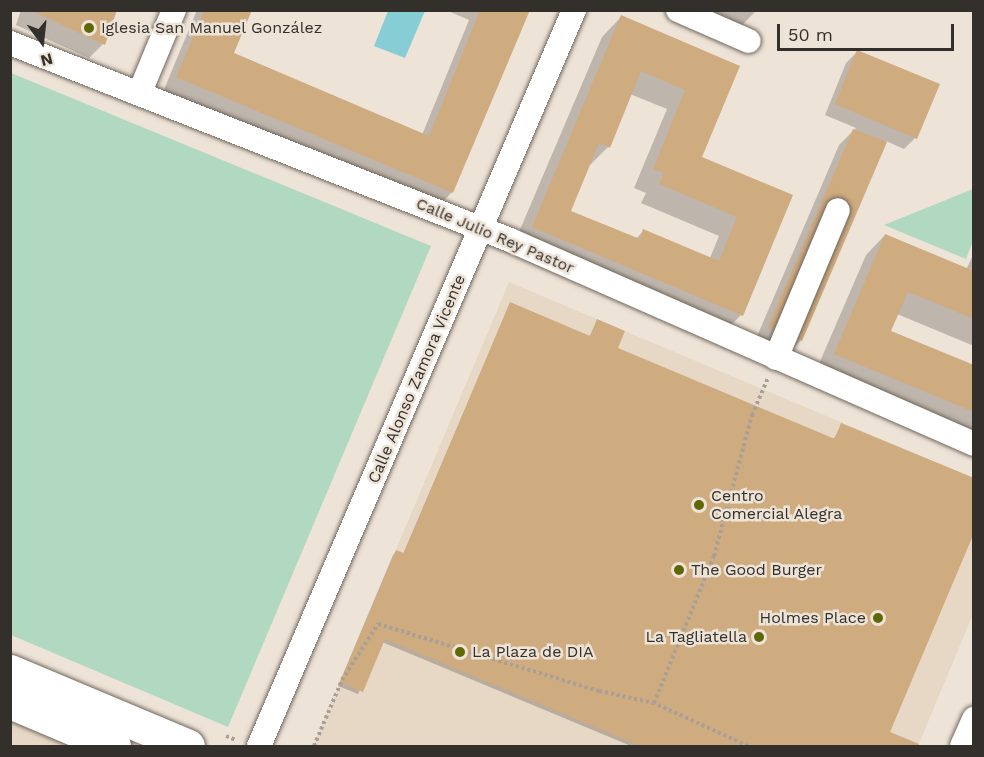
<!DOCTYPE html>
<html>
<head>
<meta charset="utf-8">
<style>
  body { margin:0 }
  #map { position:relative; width:984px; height:757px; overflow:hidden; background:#eee3d7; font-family:"Work Sans",sans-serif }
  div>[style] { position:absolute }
  .built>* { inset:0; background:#e7d8c6 }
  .green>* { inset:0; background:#b1d8c1 }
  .water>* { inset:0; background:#87cdd6 }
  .shadow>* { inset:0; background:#0003 }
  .building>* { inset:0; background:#cfab80 }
  .path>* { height:4px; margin-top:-2px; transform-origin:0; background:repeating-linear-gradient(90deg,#a89f96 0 3px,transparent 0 6px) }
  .roads { filter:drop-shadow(0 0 2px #70665b) drop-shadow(0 0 2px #70665b) }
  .street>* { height:24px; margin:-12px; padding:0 12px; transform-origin:12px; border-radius:12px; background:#fff }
  .secondary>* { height:33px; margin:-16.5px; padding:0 16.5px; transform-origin:16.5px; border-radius:16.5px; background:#fff }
  .dots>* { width:16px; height:16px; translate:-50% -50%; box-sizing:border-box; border:3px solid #eee3d7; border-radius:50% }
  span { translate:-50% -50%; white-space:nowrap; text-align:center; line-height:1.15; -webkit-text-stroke:5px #eee3d7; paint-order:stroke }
  .poi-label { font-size:16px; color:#332f2a }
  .left { translate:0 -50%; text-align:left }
  .right { translate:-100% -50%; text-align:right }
  .street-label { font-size:16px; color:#332f2a }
  .frame { position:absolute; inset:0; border:12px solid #332f2a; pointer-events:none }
  .north { position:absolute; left:12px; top:12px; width:60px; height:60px; -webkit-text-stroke:4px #eee3d7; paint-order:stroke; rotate:165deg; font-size:16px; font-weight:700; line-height:24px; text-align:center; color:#332f2a }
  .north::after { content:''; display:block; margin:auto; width:21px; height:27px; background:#332f2a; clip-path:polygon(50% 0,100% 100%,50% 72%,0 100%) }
  .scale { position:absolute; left:777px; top:24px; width:177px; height:27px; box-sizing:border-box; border:3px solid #332f2a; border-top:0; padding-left:8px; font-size:18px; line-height:21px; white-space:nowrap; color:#332f2a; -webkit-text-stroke:4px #eee3d7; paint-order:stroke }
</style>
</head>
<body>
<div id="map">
  <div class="built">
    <div style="clip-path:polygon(509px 282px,973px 478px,973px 614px,918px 746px,313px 746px)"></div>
    <div style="clip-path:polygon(11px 714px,87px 746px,11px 746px)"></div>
  </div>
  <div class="green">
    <div style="clip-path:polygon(11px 73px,431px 246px,228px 727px,11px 635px)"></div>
    <div style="clip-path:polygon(973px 189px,973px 241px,966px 259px,884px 225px)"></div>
  </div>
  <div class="water">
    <div style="clip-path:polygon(388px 11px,425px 11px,405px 58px,374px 46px)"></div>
  </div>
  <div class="shadow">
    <div style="clip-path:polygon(21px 10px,115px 10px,103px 44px,89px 58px,16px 25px)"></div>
    <div style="clip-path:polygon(197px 10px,251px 10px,232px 54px,422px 135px,469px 20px,446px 10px,529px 10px,452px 192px,438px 207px,163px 92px)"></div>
    <div style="clip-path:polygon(692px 10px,757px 10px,738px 29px)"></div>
    <div style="clip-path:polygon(evenodd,621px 17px,738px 67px,700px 158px,791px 195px,741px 315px,722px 334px,513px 246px,602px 37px,621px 17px,630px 94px,667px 109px,634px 188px,646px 193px,641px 203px,719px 236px,710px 258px,644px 230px,636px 239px,569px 212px,589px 166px,608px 147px,630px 94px)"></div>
    <div style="clip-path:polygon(857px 52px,915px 138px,904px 149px,886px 141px,801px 340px,787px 354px,755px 341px,839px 145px,856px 128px,825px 115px,846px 63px)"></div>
    <div style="clip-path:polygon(885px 235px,966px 270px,974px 253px,974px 346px,897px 314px,890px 331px,974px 366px,974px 440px,815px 373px,866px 255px)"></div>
    <div style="clip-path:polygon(510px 304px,589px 337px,598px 321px,616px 348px,833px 440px,842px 424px,888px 732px,916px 746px,631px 746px,382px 642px,358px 694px,338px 686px,393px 555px,397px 552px,403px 554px)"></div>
  </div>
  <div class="building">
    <div style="clip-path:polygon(30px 10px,117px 10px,105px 45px)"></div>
    <div style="clip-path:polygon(205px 10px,252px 10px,234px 53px,429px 136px,480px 10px,530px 10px,453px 193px,176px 77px)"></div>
    <div style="clip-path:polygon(evenodd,621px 15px,740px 66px,702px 157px,793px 195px,743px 316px,532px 227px,621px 15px,641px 71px,685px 90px,653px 169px,664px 173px,659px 184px,737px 217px,719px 261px,643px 229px,640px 239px,571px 211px,599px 143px,610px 148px,641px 71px)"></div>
    <div style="clip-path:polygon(857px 50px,940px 84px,917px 139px,835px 104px)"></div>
    <div style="clip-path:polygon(853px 129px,887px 142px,802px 341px,768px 327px)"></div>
    <div style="clip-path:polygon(885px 234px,974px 271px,974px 319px,908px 292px,891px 331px,974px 365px,974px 412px,834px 354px)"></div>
    <div style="clip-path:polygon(510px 302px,590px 336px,597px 319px,625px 331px,618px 348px,835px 439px,841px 423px,974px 478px,974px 533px,890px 732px,919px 744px,918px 746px,640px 746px,385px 639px,363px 692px,340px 682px,396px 550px,404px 553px)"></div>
  </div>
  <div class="path">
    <div style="left:226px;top:736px;width:11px;rotate:22deg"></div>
    <div style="left:314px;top:746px;width:72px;rotate:-67deg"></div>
    <div style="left:342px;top:680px;width:67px;rotate:-57.3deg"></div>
    <div style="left:378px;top:624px;width:231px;rotate:16.9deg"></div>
    <div style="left:599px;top:691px;width:56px;rotate:12.3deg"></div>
    <div style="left:748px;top:746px;width:103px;rotate:-155.4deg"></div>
    <div style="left:654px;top:703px;width:159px;rotate:-67.8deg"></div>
    <div style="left:714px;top:556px;width:146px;rotate:-74.9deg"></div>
    <div style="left:752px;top:415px;width:40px;rotate:-66.6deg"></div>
  </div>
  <div class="roads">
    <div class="street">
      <div style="left:678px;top:10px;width:77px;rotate:23.6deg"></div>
      <div style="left:10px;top:43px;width:537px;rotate:21.5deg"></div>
      <div style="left:510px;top:240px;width:507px;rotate:23.73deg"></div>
      <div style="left:140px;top:92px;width:89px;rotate:-67.5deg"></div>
      <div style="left:776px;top:358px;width:160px;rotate:-67.3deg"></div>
      <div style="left:259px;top:746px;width:801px;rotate:-66.83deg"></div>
      <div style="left:962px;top:746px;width:30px;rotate:-66deg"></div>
    </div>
    <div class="secondary">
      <div style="left:10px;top:671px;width:193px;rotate:22.8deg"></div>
      <div style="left:10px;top:702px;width:113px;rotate:22.9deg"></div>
    </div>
  </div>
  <div class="dots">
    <div style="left:89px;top:28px;background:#606706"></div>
    <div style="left:699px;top:505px;background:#606706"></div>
    <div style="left:679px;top:570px;background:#606706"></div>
    <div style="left:878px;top:618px;background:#606706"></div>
    <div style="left:759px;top:637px;background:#606706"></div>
    <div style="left:460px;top:652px;background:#606706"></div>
  </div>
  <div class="poi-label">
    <span class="left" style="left:101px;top:28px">Iglesia San Manuel González</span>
    <span class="left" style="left:711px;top:505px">Centro<br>Comercial Alegra</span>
    <span class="left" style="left:691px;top:570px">The Good Burger</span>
    <span class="right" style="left:866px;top:618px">Holmes Place</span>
    <span class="right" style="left:747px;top:637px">La Tagliatella</span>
    <span class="left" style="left:472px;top:652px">La Plaza de DIA</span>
  </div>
  <div class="street-label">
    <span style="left:495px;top:236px;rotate:23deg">Calle Julio Rey Pastor</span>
    <span style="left:417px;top:379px;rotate:-67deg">Calle Alonso Zamora Vicente</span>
  </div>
  <div class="frame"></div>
  <div class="north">N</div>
  <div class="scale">50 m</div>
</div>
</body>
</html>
